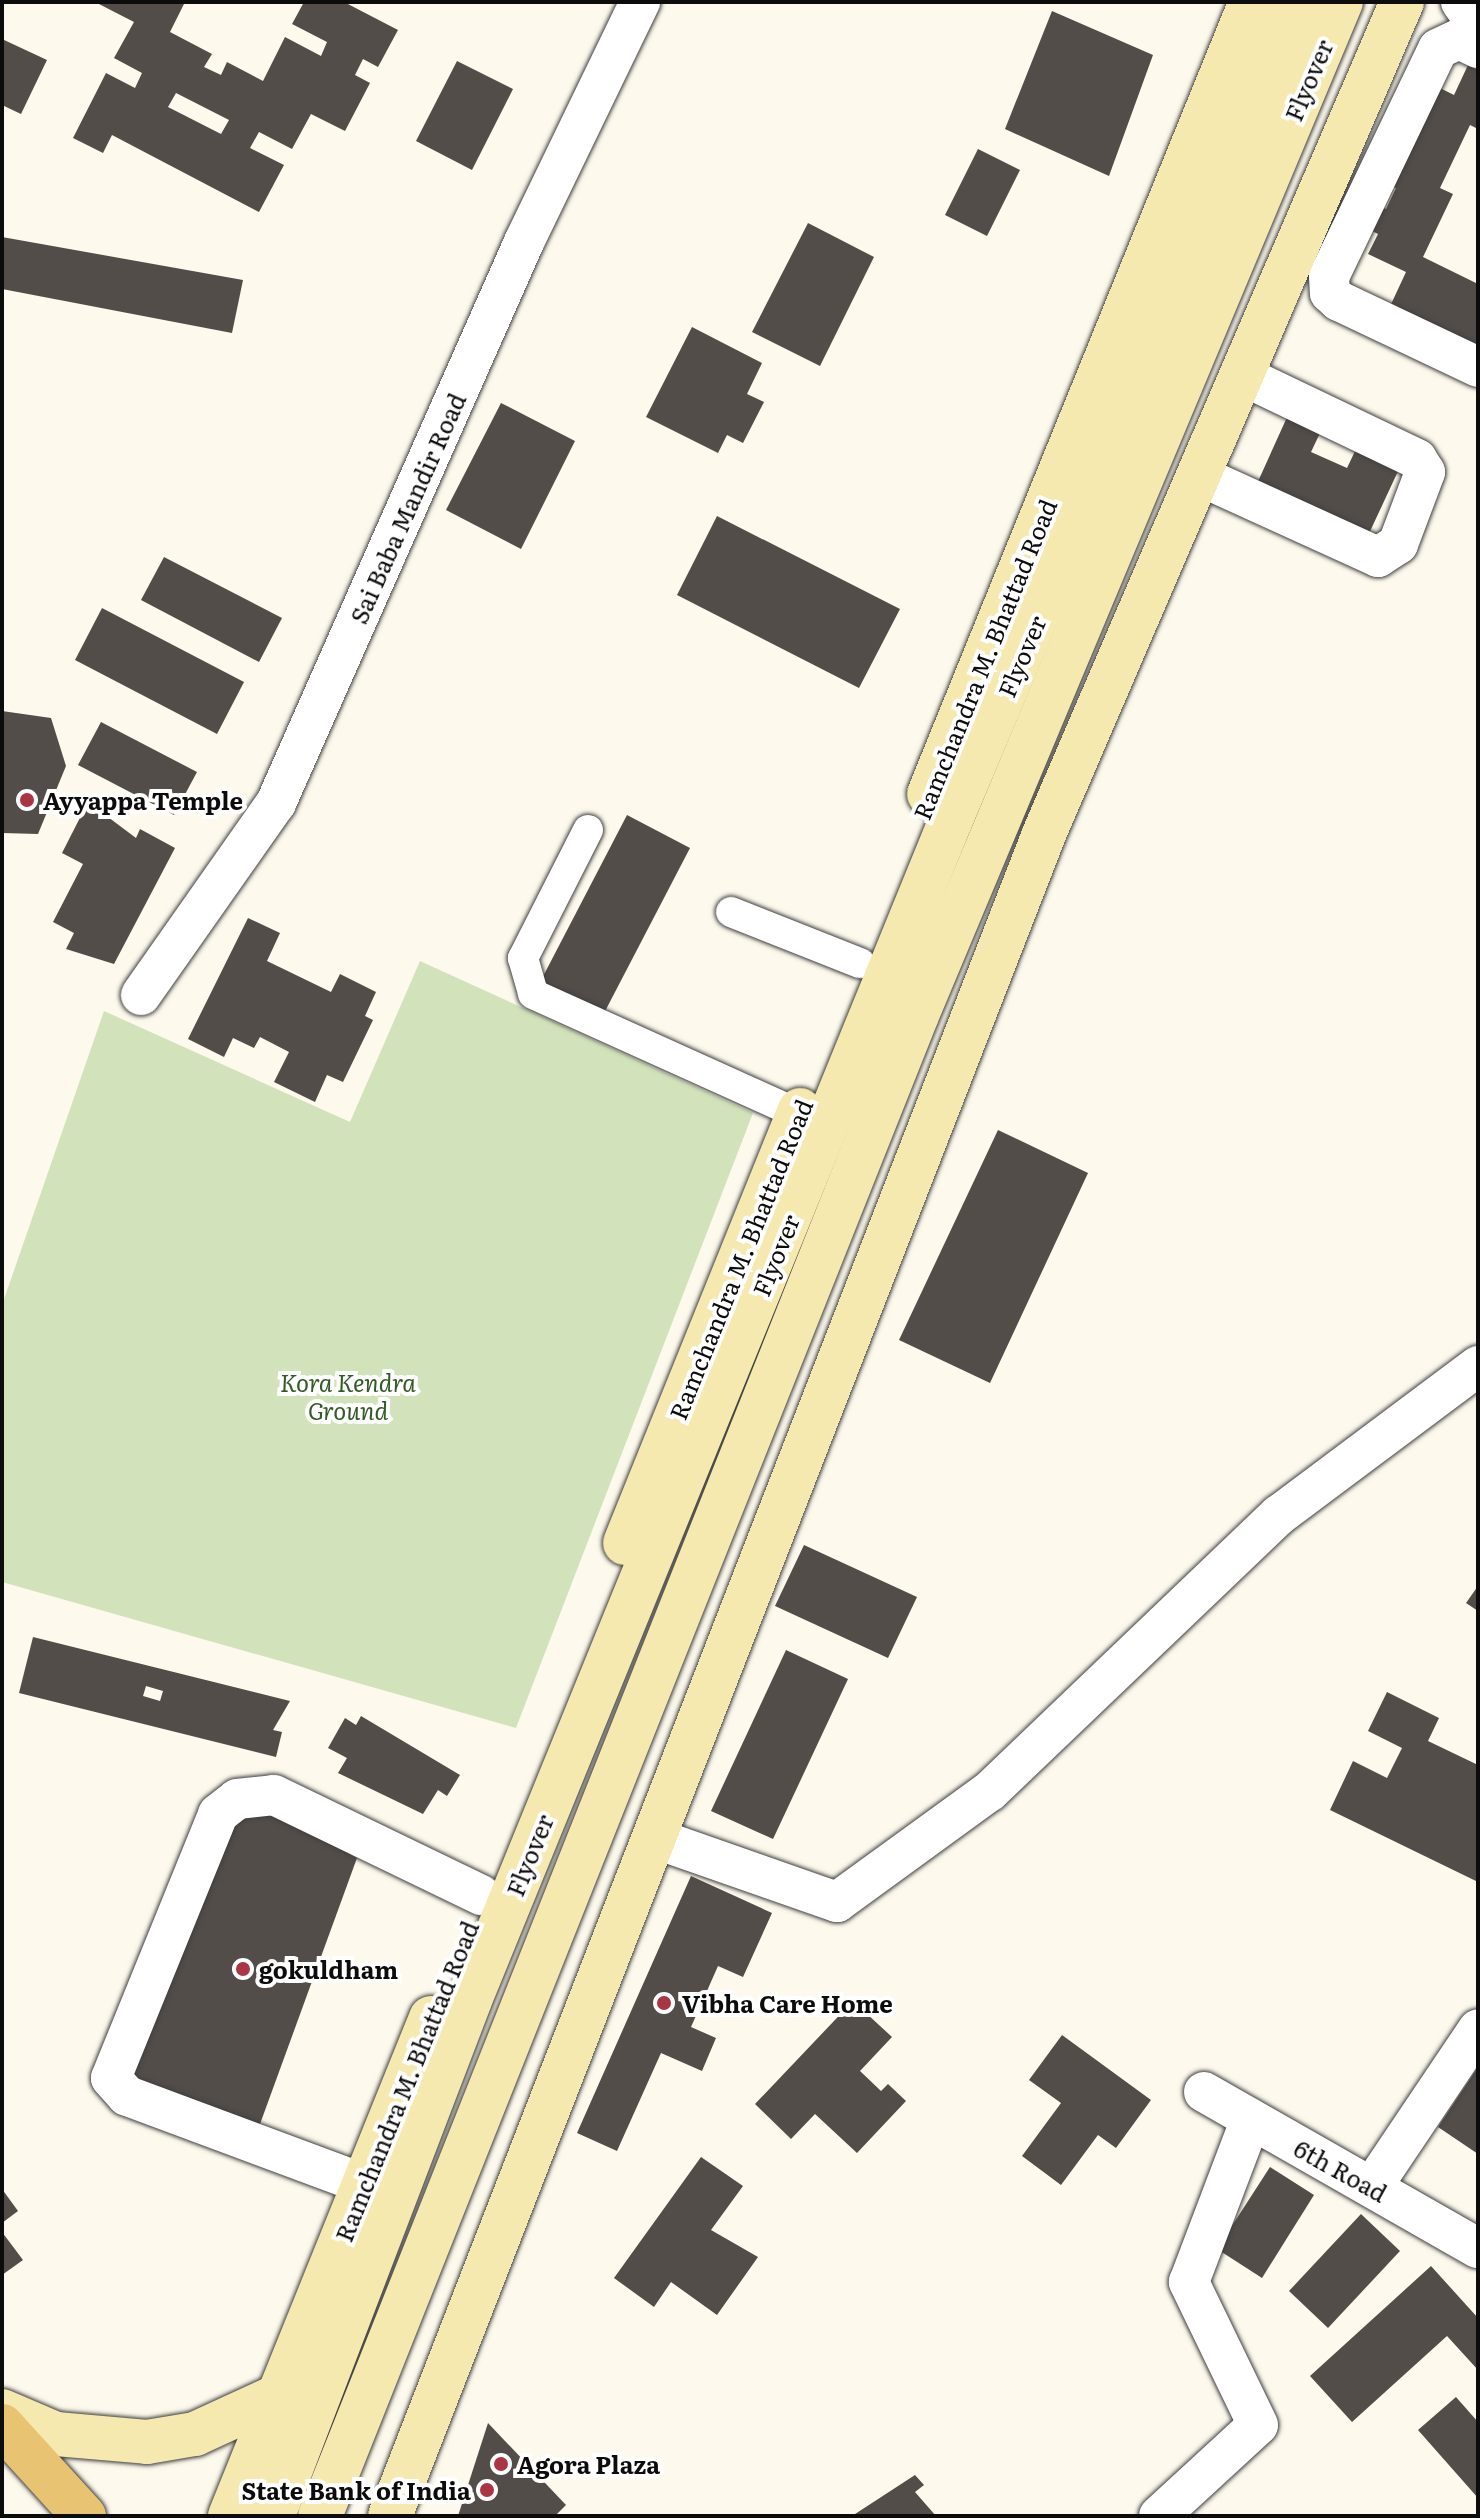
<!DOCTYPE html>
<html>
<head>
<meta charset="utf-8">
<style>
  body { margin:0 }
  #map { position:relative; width:1480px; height:2518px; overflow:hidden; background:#fdf9ed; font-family:Literata,serif }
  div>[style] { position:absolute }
  .green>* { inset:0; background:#d2e3bb }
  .building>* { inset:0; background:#534d4a }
  .roads { filter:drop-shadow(0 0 2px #3f3f3f) drop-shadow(0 0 2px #3f3f3f) }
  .pedestrian>* { height:30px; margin:-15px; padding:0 15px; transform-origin:15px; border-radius:15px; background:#fff }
  .minor>* { height:40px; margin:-20px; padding:0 20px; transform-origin:20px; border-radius:20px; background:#fff }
  .secondary>* { height:44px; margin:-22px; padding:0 22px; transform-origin:22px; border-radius:22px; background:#f5e9b0 }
  .primary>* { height:44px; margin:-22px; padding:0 22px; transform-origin:22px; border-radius:22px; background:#e7c372 }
  .dots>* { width:22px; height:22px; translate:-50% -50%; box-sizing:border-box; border:4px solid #fff; border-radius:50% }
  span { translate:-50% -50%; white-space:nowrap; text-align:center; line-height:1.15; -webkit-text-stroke:8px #fff; paint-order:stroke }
  .street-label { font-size:24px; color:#0c0c0c }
  .poi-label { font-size:24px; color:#0c0c0c; font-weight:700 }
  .left { translate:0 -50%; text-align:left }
  .right { translate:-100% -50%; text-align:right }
  .park-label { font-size:24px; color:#335b25; font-style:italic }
  .frame { position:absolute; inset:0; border:4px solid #0c0c0c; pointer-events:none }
</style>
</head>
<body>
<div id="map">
  <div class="green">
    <div style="clip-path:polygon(420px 961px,753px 1113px,516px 1728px,2px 1582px,2px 1305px,104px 1011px,350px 1122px)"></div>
  </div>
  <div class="building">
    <div style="clip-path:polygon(evenodd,95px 2px,185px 2px,170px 32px,212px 54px,204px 67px,221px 75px,227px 62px,263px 81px,285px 37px,321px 56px,327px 42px,292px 24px,304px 2px,344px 2px,398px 30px,378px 67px,363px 59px,355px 75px,370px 83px,345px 131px,311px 114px,292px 149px,259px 132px,250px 148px,284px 165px,259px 212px,112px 135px,103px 153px,73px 138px,106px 73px,135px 88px,142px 73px,114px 58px,134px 22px,95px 2px,176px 93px,229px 120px,221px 134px,168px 107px,176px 93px)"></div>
    <div style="clip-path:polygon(1052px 11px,1153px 55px,1109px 176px,1005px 129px)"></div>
    <div style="clip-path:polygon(2px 39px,47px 60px,21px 114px,2px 105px)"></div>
    <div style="clip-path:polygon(457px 61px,513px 89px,472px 170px,416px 141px)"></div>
    <div style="clip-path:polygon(1468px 65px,1478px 70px,1478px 129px,1470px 125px,1440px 188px,1453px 194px,1423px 257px,1478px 284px,1478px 357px,1386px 315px,1406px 272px,1368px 254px,1378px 234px,1360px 225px,1372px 202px,1386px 209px,1396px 188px,1382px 182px,1430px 83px,1454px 95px)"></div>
    <div style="clip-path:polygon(978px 149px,1020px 170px,987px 236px,945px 215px)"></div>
    <div style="clip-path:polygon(808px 223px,874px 257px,820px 366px,752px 332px)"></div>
    <div style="clip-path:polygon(2px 237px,243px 280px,232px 333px,2px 289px)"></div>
    <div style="clip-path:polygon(692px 327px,762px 363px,747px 394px,764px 402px,743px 443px,727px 435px,718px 453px,646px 417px)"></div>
    <div style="clip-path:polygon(501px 403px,575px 441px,521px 549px,446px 510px)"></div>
    <div style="clip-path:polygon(1288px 415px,1321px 431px,1311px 452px,1347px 468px,1357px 447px,1400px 467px,1366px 540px,1255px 488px)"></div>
    <div style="clip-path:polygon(717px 516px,900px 609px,859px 688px,677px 595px)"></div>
    <div style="clip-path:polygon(164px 557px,282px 618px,259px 662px,141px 600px)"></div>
    <div style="clip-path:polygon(102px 608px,244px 682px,217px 734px,75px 660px)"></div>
    <div style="clip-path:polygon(2px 711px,51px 718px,66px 766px,38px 834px,2px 833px)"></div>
    <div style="clip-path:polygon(101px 722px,197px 772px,174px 815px,78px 765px)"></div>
    <div style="clip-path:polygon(88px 802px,136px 838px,140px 829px,175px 848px,114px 964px,66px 949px,74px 933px,53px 922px,83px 864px,62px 853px)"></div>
    <div style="clip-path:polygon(627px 815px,690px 848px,601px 1019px,538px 986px)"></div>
    <div style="clip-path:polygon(248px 918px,280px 933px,267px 961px,331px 992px,340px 974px,376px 992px,365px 1016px,373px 1020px,343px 1082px,327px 1075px,315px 1102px,274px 1082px,289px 1052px,260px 1037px,254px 1048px,233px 1038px,224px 1057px,188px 1039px)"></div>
    <div style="clip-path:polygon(998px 1130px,1088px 1173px,990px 1383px,899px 1340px)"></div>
    <div style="clip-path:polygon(804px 1545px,917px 1597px,888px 1658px,775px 1606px)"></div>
    <div style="clip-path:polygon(1478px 1586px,1478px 1611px,1466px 1603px)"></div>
    <div style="clip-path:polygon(evenodd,33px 1637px,290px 1701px,273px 1730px,282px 1732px,276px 1757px,19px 1693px,33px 1637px,146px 1686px,163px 1691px,160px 1701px,143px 1696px,146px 1686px)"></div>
    <div style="clip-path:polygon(786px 1650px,848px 1679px,773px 1839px,711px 1811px)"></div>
    <div style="clip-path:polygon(1387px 1692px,1439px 1718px,1428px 1741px,1478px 1765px,1478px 1882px,1330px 1810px,1353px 1761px,1387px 1778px,1402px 1748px,1368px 1731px)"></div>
    <div style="clip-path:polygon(361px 1716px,460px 1775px,447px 1796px,438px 1790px,423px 1814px,338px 1773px,347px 1758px,328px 1748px,345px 1718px,356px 1725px)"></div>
    <div style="clip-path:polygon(271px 1808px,357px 1858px,256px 2135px,125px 2080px,229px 1824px)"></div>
    <div style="clip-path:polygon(691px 1876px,772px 1913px,743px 1977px,718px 1966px,691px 2027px,716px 2038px,702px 2071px,661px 2053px,617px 2151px,577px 2133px)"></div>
    <div style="clip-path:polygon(853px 2001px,892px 2037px,860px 2071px,881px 2091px,888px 2084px,906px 2101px,857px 2153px,815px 2114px,791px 2139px,755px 2104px)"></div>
    <div style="clip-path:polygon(1062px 2035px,1151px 2100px,1116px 2148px,1098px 2135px,1061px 2185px,1022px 2156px,1061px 2103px,1029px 2080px)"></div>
    <div style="clip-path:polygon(1478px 2067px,1478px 2154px,1438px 2127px)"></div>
    <div style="clip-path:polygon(701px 2157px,743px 2186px,711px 2230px,758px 2257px,717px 2315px,671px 2282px,654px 2307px,614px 2278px)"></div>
    <div style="clip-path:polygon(1270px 2167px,1314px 2195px,1262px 2278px,1217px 2249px)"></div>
    <div style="clip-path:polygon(2px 2189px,18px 2211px,2px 2223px)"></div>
    <div style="clip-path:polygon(1361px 2214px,1400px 2251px,1328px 2328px,1289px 2291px)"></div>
    <div style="clip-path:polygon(2px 2232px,23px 2260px,2px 2275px)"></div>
    <div style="clip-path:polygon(1431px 2266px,1478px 2318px,1478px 2370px,1447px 2336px,1352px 2422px,1310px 2376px)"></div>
    <div style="clip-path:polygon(1456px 2397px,1478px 2422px,1478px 2498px,1418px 2430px)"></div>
    <div style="clip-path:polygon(488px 2423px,566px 2505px,555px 2516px,458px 2516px)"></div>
    <div style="clip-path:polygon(915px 2475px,924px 2485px,915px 2492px,936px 2516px,852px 2516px)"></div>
  </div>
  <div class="roads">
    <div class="pedestrian">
      <div style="left:588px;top:830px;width:144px;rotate:116.9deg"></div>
      <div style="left:523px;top:958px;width:37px;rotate:74deg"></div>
      <div style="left:533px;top:994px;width:292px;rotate:24.3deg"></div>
      <div style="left:731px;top:912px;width:139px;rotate:21.6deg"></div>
    </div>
    <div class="minor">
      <div style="left:1461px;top:2px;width:29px;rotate:54deg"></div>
      <div style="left:1478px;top:48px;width:21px;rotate:-155deg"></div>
      <div style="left:1459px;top:39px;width:23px;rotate:155deg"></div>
      <div style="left:1438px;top:49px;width:252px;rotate:115.6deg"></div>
      <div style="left:1329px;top:276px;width:17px;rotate:87deg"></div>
      <div style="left:1330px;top:293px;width:12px;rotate:42deg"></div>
      <div style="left:1339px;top:301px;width:154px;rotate:25.4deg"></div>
      <div style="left:1198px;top:475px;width:198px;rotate:24.5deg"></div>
      <div style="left:1378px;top:557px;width:24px;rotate:-33deg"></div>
      <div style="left:1398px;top:544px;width:77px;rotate:-69.4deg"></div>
      <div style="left:1425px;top:472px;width:15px;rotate:-122deg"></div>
      <div style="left:1417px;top:459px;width:194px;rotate:-154.4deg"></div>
      <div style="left:141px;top:995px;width:235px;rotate:-54.9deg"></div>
      <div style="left:276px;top:803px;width:613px;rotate:-66.15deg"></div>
      <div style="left:524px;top:242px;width:267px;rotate:-64.2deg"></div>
      <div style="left:654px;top:1838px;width:194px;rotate:19.3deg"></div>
      <div style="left:837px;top:1902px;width:189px;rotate:-36deg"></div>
      <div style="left:990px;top:1791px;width:400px;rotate:-43.7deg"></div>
      <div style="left:1279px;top:1515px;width:249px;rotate:-36.8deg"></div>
      <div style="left:1204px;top:2092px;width:315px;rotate:29.7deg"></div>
      <div style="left:364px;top:2184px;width:253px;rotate:-159.6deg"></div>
      <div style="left:127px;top:2096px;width:24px;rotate:-132deg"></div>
      <div style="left:111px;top:2078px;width:285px;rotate:-67.9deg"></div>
      <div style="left:218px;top:1814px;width:24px;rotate:-38deg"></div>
      <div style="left:237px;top:1799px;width:37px;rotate:-6deg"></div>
      <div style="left:274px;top:1795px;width:230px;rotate:25.8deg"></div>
      <div style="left:1372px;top:2187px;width:190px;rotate:-56.1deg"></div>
      <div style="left:1159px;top:2516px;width:134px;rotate:-42.6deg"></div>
      <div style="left:1258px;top:2425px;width:159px;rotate:-115.8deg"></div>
      <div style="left:1189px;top:2282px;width:174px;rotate:-69.2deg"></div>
    </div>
    <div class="secondary">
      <div style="left:929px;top:794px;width:855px;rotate:-67.88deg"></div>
      <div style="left:625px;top:1543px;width:467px;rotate:-68deg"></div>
      <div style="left:2px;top:2411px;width:59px;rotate:23.1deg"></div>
      <div style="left:56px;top:2434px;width:91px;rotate:5deg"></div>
      <div style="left:147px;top:2442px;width:49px;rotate:-9.5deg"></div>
      <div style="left:195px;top:2434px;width:91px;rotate:-24.6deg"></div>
      <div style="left:230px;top:2516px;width:537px;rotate:-68.02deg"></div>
      <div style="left:273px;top:2516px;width:552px;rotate:-69.1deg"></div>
      <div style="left:470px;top:2000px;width:1272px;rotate:-67.83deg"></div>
      <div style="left:950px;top:822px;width:890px;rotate:-67.12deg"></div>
      <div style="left:320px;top:2516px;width:1615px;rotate:-68.31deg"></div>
      <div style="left:917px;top:1015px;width:1098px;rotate:-67.29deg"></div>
      <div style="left:390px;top:2516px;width:1805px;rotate:-68.75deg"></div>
      <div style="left:1044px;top:834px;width:906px;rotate:-66.72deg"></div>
    </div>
    <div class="primary">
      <div style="left:2px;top:2426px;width:122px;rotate:47.7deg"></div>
    </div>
  </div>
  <div class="dots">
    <div style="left:27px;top:800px;background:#aa3543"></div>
    <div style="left:243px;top:1969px;background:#aa3543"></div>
    <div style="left:664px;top:2003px;background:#aa3543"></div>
    <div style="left:501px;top:2464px;background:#aa3543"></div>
    <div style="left:487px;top:2490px;background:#aa3543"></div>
  </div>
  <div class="street-label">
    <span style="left:1308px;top:80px;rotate:-67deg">Flyover</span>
    <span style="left:407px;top:508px;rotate:-66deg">Sai Baba Mandir Road</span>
    <span style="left:1021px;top:656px;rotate:-67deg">Flyover</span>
    <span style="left:984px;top:659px;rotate:-68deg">Ramchandra M. Bhattad Road</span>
    <span style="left:775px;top:1255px;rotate:-68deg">Flyover</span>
    <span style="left:740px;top:1259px;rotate:-68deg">Ramchandra M. Bhattad Road</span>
    <span style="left:529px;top:1855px;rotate:-68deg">Flyover</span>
    <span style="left:406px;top:2081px;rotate:-68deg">Ramchandra M. Bhattad Road</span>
    <span style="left:1341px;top:2170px;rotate:29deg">6th Road</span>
  </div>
  <div class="poi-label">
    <span class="left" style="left:43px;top:800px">Ayyappa Temple</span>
    <span class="left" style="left:259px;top:1969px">gokuldham</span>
    <span class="left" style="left:682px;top:2003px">Vibha Care Home</span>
    <span class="left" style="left:517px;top:2464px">Agora Plaza</span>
    <span class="right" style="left:471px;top:2490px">State Bank of India</span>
  </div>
  <div class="park-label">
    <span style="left:348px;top:1396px">Kora Kendra<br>Ground</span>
  </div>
  <div class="frame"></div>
</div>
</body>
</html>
